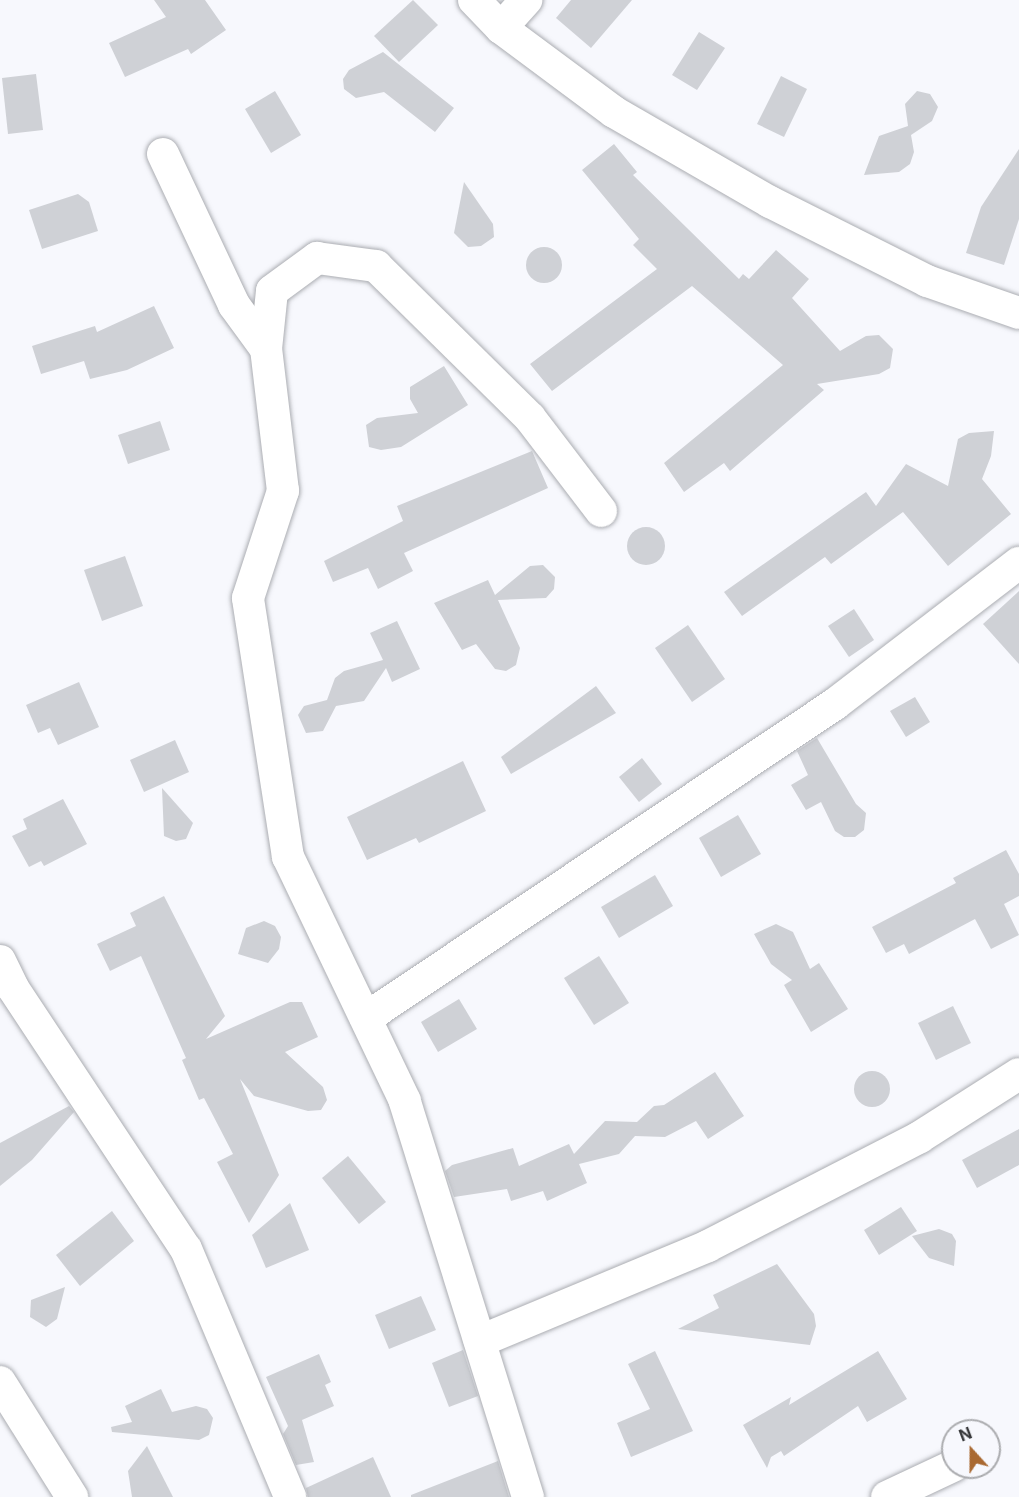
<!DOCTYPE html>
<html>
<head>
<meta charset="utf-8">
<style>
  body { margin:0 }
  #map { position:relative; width:1019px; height:1497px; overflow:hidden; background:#f7f8fd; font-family:Inter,sans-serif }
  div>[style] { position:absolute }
  .building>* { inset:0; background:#cfd1d6 }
  .round { border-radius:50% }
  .roads { filter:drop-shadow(0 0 2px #abadb2) drop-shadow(0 0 2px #abadb2) }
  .street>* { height:32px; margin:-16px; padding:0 16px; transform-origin:16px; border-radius:16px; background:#fff }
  span { translate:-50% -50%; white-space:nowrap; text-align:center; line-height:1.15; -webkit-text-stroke:5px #f7f8fd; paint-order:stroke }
  .north { position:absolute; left:941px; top:1419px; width:60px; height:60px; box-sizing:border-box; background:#f7f8fd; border:2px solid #abacaf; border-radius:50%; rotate:339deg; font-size:16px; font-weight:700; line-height:24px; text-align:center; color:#38393b }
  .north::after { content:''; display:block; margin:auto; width:21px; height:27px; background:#a96931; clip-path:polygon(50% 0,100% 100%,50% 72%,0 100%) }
</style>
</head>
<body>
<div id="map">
  <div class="building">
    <div style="clip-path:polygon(154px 0,205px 0,226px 30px,191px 54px,188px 49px,125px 77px,109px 43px,166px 17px)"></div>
    <div style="clip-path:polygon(413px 0,438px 25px,399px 62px,374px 36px)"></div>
    <div style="clip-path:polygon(571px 0,632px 0,591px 48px,556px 18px)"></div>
    <div style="clip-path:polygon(699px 32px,725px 48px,697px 90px,672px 75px)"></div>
    <div style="clip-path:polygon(383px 52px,454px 108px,435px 132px,384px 92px,356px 98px,344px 89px,343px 79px,349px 70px)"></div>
    <div style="clip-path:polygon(36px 74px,43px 130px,8px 134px,2px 78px)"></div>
    <div style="clip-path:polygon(781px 76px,807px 89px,784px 137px,757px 124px)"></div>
    <div style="clip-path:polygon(275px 91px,301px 135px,271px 153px,245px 109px)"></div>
    <div style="clip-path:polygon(917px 91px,930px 94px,938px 107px,932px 121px,911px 135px,914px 152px,910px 164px,899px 172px,864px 175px,879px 136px,908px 126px,905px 104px)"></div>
    <div style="clip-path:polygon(614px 144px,637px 172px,633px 175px,739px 279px,743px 274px,749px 279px,776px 250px,809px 279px,792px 298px,840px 351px,866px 336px,879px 335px,893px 349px,890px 368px,879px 374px,817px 384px,824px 390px,730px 471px,724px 463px,684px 492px,664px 463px,783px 365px,692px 286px,552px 391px,530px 364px,657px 269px,633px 245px,639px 239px,582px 170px)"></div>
    <div style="clip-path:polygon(1019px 149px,1019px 219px,1004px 265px,966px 253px,981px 207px)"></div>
    <div style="clip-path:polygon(464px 182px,493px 224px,494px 237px,481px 246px,468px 247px,454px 233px)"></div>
    <div style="clip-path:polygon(78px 194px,89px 202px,98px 231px,42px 249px,29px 210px)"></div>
    <div class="round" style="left:526px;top:247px;width:36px;height:36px"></div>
    <div style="clip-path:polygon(154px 306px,174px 348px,127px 370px,90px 379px,84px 361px,41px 374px,32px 346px,95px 326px,97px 332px)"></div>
    <div style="clip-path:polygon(444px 366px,468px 405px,401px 447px,381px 450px,369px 447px,366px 425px,377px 418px,418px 413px,410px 399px,410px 387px)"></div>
    <div style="clip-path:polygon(160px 421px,170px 450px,128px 464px,118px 435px)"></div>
    <div style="clip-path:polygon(994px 431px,991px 456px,982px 479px,1011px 514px,948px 566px,903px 512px,831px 564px,825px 557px,742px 616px,724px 592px,866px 492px,876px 506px,906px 464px,948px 486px,958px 439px,969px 433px)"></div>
    <div style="clip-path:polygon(532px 451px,548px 488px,404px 553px,413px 571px,378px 589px,368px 568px,333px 582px,324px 561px,403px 521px,397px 506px)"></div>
    <div class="round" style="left:627px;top:527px;width:38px;height:38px"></div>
    <div style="clip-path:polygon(125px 556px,143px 606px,102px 621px,84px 570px)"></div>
    <div style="clip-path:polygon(543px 565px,555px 577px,554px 589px,546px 598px,498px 600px,520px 648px,516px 665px,506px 671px,495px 669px,476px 644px,462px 650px,434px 603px,488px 580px,495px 595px,530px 566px)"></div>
    <div style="clip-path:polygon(1019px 591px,1019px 664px,983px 624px)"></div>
    <div style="clip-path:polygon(854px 609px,874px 640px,849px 657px,828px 626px)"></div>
    <div style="clip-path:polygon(397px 621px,420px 669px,392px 682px,386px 668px,364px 701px,336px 706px,323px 731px,306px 733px,298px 715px,304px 706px,327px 700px,335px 678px,344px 671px,383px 660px,370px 633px)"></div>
    <div style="clip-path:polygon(688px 625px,725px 679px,692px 702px,655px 648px)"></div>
    <div style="clip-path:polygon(79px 682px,99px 727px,58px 745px,50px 728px,38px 733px,26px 705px)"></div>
    <div style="clip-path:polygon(596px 686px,616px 713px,511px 774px,501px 757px)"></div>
    <div style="clip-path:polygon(915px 697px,930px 722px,906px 737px,890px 711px)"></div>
    <div style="clip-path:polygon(817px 738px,856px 804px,866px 813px,864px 830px,855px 837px,844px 837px,835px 831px,821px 802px,806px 810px,791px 785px,808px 775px,797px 751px)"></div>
    <div style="clip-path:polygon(175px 740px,189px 772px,144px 792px,130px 760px)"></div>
    <div style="clip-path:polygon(642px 758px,662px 784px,639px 802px,619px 777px)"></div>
    <div style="clip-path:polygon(463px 761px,486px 811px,419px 843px,416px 838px,367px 860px,347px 817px)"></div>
    <div style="clip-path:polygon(162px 788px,193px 823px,186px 839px,176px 841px,164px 836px)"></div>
    <div style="clip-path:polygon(63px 799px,87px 844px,44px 866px,41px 861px,29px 867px,12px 836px,27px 829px,23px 819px)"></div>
    <div style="clip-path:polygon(738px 815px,761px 854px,721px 877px,699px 838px)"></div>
    <div style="clip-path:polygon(1006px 850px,1019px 874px,1019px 896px,1004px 904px,1019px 935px,991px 949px,975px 919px,909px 954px,904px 944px,886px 953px,872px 927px,956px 883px,953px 878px)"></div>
    <div style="clip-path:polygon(655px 875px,673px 906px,619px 938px,601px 907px)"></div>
    <div style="clip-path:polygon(164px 896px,225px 1016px,206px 1039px,290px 1002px,302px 1002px,318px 1037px,285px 1052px,323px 1087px,327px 1100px,321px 1110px,308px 1111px,254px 1096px,240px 1079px,279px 1175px,249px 1223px,217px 1162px,233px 1154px,204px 1098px,199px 1100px,182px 1060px,186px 1058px,141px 956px,110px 971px,97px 944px,136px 926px,130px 913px)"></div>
    <div style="clip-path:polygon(264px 921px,275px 926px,281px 937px,279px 949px,268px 963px,238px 954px,246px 928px)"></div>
    <div style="clip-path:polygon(776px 924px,793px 932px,810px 969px,819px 963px,848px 1009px,811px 1032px,784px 985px,792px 980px,771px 964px,754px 934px)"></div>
    <div style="clip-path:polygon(599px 956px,629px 1003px,594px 1025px,564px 978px)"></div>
    <div style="clip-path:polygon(459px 999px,477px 1029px,438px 1052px,421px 1022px)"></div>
    <div style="clip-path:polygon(953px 1006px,971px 1043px,936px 1060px,918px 1023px)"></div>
    <div class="round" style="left:854px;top:1071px;width:36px;height:36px"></div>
    <div style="clip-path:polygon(715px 1072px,744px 1116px,708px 1139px,696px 1121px,665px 1137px,635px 1136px,619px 1154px,579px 1164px,587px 1183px,547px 1201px,543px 1191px,511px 1201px,507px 1189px,454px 1197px,445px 1171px,452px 1165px,513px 1148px,519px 1166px,569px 1144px,574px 1154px,605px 1121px,637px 1122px,654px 1106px,664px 1105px)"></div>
    <div style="clip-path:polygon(69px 1106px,74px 1112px,32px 1160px,0 1186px,0 1143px)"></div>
    <div style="clip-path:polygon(1019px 1129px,1019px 1165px,977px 1188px,962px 1160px)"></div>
    <div style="clip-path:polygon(348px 1156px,386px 1202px,359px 1224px,322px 1178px)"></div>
    <div style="clip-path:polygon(290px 1203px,309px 1250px,266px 1268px,252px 1235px)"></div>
    <div style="clip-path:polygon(901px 1207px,917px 1231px,879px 1255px,864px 1230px)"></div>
    <div style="clip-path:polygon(112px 1211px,134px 1241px,80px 1286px,56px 1255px)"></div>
    <div style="clip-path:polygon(939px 1229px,952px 1234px,956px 1241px,954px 1266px,929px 1258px,912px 1236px)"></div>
    <div style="clip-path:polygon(777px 1264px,814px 1314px,816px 1326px,810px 1345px,678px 1329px,719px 1308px,713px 1295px)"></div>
    <div style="clip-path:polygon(65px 1287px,57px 1319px,46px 1327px,30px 1317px,31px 1300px)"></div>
    <div style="clip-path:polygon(421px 1296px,436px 1330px,389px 1349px,375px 1315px)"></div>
    <div style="clip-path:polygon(463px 1350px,478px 1396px,449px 1407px,432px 1363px)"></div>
    <div style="clip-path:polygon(655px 1351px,693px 1431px,631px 1457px,617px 1423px,650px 1409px,628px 1364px)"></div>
    <div style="clip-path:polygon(878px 1351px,907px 1399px,867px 1422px,858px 1406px,784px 1456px,781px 1451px,771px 1457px,767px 1468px,743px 1425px,791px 1397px,789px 1405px)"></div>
    <div style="clip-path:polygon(319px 1354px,331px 1382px,325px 1385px,334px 1406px,302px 1420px,314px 1462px,296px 1465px,283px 1434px,288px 1426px,266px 1377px)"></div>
    <div style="clip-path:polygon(161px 1389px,172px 1412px,196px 1406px,207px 1409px,213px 1418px,209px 1435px,199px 1440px,112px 1432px,111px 1427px,132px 1422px,125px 1406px)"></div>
    <div style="clip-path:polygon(147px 1446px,173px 1497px,132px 1497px,128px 1471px)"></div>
    <div style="clip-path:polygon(373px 1457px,391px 1497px,308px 1497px,306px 1488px)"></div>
    <div style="clip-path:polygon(498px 1461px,509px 1497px,411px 1497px,411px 1495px)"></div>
  </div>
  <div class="roads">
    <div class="street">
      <div style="left:474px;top:0;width:39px;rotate:46deg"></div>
      <div style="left:501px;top:28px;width:141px;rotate:36.6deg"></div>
      <div style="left:614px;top:112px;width:180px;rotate:30deg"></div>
      <div style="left:770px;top:202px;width:176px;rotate:26.7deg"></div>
      <div style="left:927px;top:281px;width:97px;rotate:19.2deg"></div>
      <div style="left:501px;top:28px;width:38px;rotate:-48deg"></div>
      <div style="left:163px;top:154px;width:167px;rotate:64.8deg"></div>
      <div style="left:234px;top:305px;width:54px;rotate:54deg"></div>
      <div style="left:0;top:961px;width:30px;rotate:64deg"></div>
      <div style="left:13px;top:988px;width:313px;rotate:56.5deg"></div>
      <div style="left:186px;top:1249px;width:269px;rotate:67.2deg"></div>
      <div style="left:366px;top:1018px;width:564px;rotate:-33.8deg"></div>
      <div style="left:835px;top:704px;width:232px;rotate:-37.5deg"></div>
      <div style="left:480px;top:1341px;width:247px;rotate:-22.6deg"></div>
      <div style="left:708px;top:1246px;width:238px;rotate:-27.2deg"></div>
      <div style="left:920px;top:1137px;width:117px;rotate:-32.5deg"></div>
      <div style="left:0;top:1382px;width:136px;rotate:57.9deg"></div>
      <div style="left:528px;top:1497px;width:415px;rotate:-107.3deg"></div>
      <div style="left:405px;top:1101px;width:271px;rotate:-115.6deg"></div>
      <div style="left:288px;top:857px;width:262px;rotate:-98.8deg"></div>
      <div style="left:248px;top:598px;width:113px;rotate:-71.9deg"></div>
      <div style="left:283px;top:491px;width:143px;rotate:-96.8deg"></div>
      <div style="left:266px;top:349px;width:58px;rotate:-84.1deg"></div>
      <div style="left:272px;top:291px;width:56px;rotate:-36.3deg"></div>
      <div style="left:317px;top:258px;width:60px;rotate:7.7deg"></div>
      <div style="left:376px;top:266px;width:216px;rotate:44.6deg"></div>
      <div style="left:530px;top:418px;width:117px;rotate:52.6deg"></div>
      <div style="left:887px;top:1497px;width:73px;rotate:-25.2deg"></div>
    </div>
  </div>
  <div class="north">N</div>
</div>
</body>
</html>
